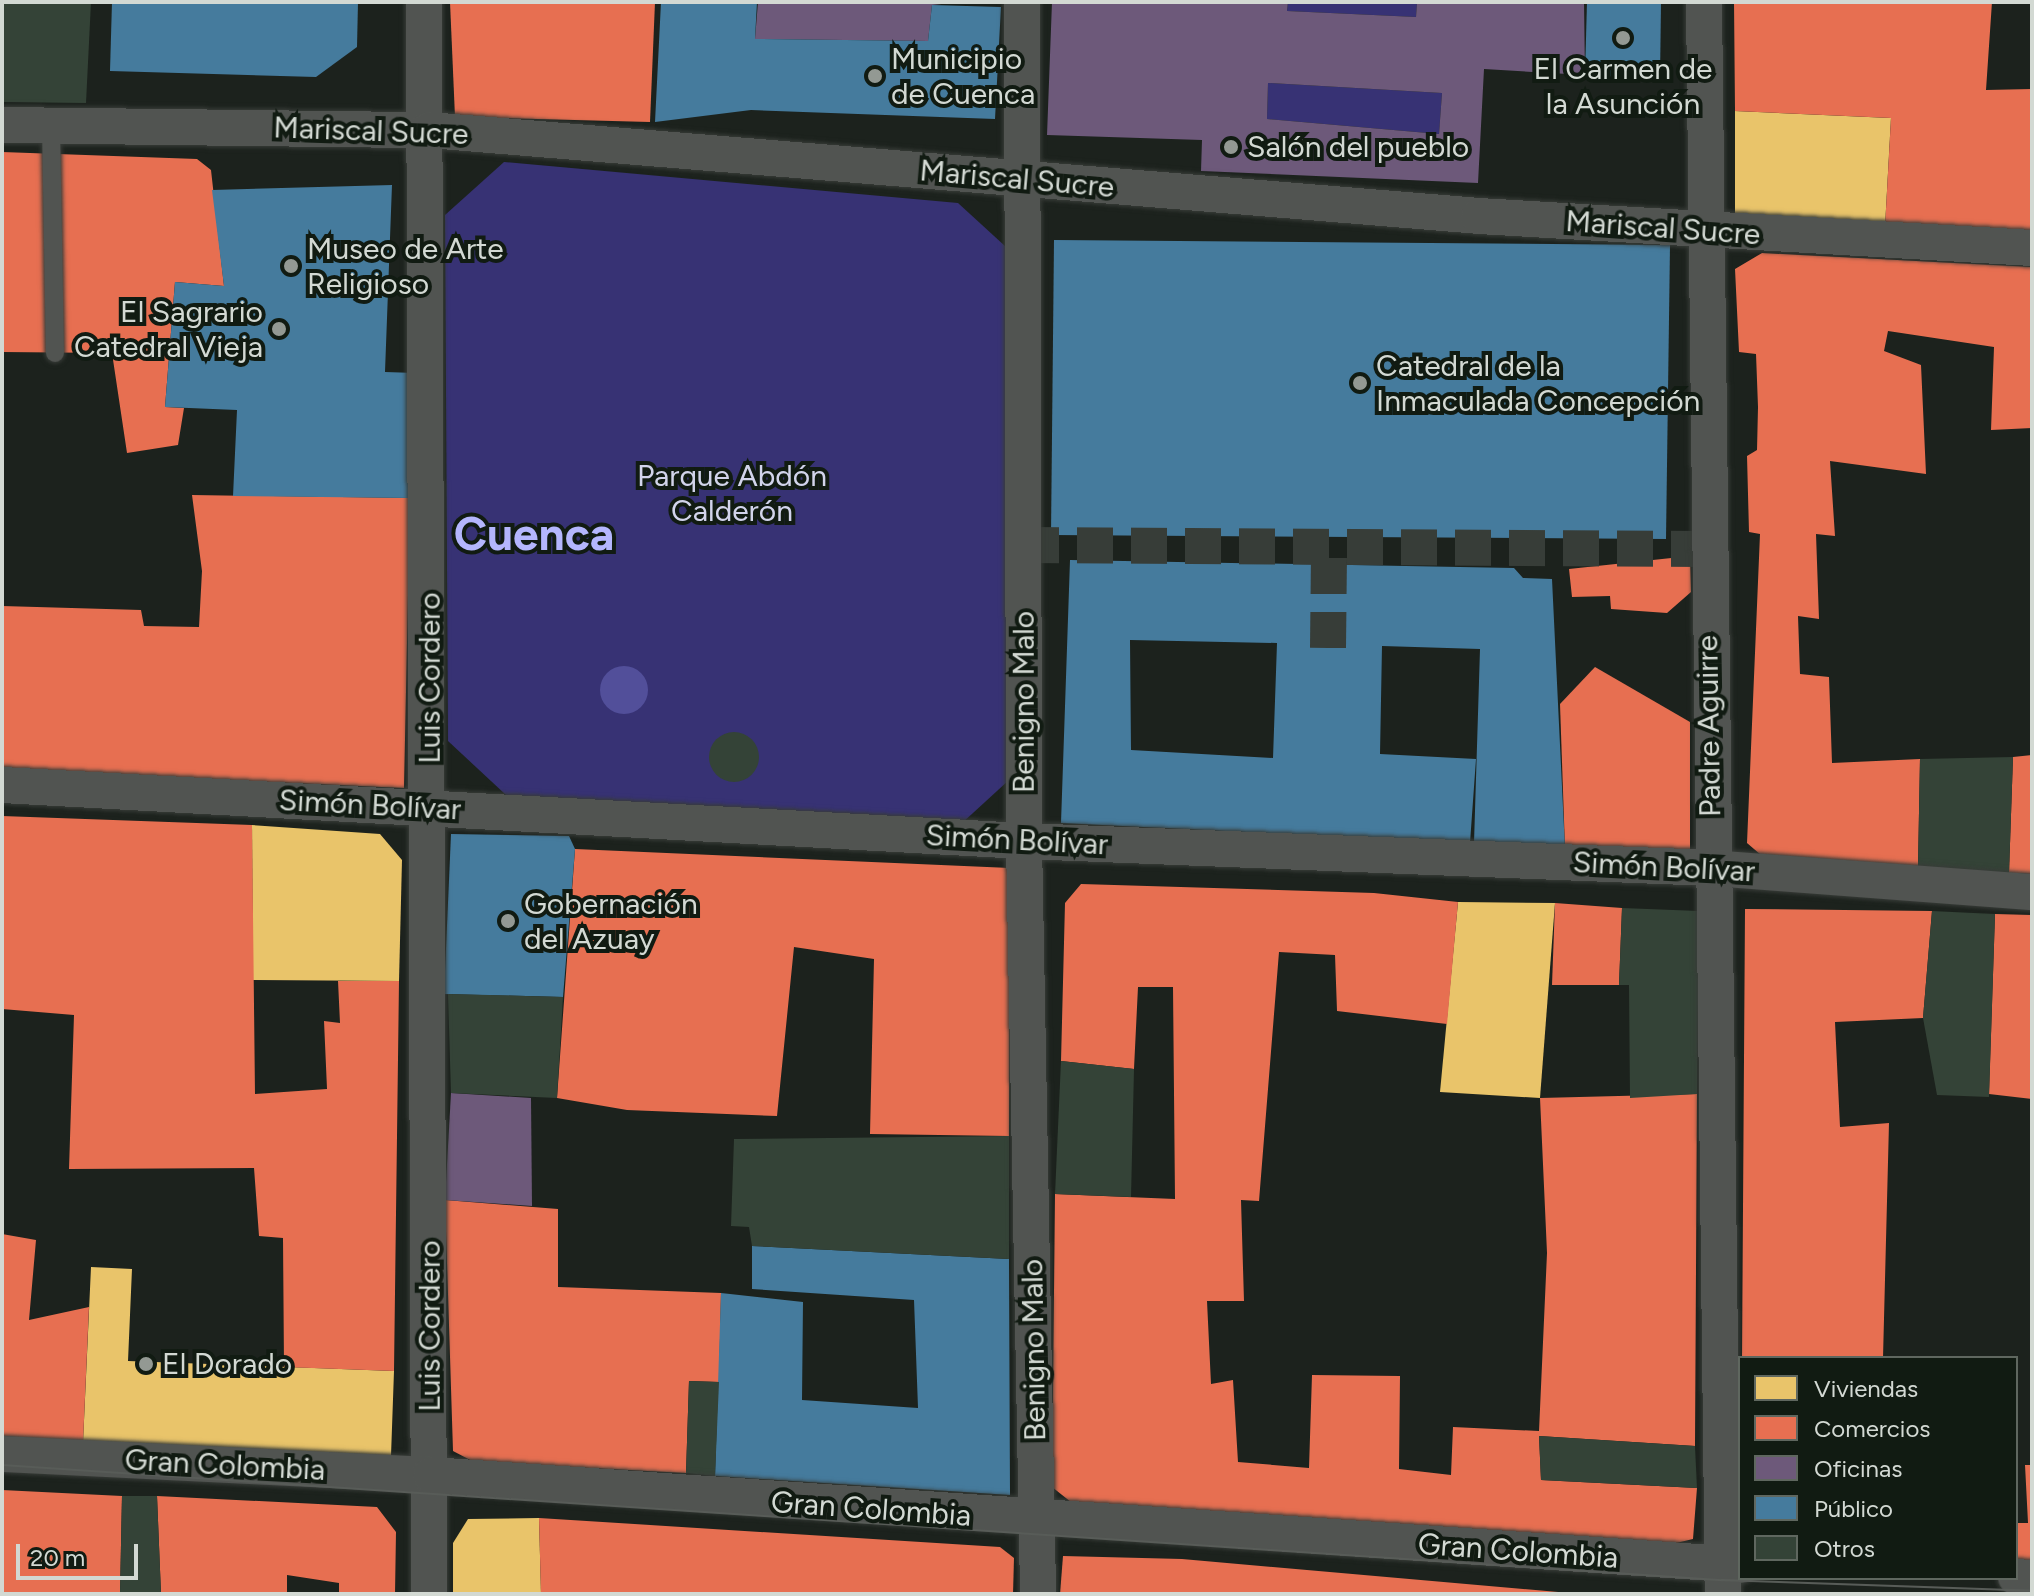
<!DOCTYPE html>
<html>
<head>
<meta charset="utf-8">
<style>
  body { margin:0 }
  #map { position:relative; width:2034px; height:1596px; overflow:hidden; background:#1c221d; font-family:Figtree,sans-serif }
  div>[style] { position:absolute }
  .green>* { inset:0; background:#373274 }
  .water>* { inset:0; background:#524f9a }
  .round { border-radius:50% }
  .homes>* { inset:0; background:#e9c46a }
  .shops>* { inset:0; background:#e76f51 }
  .offices>* { inset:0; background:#6d597a }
  .public>* { inset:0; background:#457b9d }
  .building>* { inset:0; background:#344337 }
  .street-tunnel>* { height:36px; margin-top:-18px; transform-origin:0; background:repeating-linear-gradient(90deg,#373d38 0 36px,transparent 0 54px) }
  .roads { filter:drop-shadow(0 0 2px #383c38) drop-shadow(0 0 2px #383c38) }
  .lane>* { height:18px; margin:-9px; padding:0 9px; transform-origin:9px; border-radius:9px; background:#515451 }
  .street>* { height:36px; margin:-18px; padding:0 18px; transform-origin:18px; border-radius:18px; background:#515451 }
  .tram>* { height:2px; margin:-1px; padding:0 1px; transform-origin:1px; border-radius:1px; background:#585c58 }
  .dots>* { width:22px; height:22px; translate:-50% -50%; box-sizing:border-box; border:4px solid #111b12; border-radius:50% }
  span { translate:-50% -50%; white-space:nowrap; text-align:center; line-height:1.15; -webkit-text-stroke:8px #111b12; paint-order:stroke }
  .poi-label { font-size:30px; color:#d3d9d3 }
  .left { translate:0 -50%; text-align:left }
  .right { translate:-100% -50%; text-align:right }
  .street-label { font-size:30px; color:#d3d9d3 }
  .park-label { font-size:30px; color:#d2d4eb }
  .town-label { font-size:46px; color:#b4b6fd; font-weight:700 }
  .frame { position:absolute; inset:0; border:4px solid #d3d9d3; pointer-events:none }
  .legend { position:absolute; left:1738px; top:1356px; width:280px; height:224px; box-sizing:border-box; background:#111b12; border:2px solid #5f675f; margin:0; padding:10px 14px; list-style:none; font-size:24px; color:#d3d9d3 }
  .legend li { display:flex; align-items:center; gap:16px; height:40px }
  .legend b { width:40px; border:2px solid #5f675f }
  .scale { position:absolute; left:16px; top:1544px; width:122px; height:36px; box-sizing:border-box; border:4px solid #d3d9d3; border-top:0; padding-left:10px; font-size:24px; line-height:28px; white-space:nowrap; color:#d3d9d3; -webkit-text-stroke:6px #111b12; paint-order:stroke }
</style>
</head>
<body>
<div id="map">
  <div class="green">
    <div style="clip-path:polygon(1288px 2px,1417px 2px,1416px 17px,1287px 11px)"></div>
    <div style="clip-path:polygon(1268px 83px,1442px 93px,1439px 134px,1267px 119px)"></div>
    <div style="clip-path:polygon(504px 162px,958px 203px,1017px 257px,1020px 770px,961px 824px,506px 795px,448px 741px,445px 215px)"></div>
  </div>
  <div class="water">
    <div class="round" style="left:600px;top:666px;width:48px;height:48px"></div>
  </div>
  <div class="homes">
    <div style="clip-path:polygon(1735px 111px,1891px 118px,1885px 227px,1735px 219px)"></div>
    <div style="clip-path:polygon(252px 825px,380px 834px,402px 860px,399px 981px,253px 980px)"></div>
    <div style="clip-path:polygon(1458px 902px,1555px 903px,1540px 1098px,1440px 1092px)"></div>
    <div style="clip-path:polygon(91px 1267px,132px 1269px,128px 1361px,394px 1371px,391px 1456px,83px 1442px)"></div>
    <div style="clip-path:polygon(539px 1518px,541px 1594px,453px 1594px,453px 1543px,468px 1519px)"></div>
  </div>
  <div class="shops">
    <div style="clip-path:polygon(450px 2px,655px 2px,650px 122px,455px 117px)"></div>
    <div style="clip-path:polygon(1734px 2px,1992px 2px,1986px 90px,2032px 89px,2032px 237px,1885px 227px,1891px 118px,1735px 111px)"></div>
    <div style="clip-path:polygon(2px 152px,197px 159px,211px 170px,224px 286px,175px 282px,165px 407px,184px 408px,178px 445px,127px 453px,112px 353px,2px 352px)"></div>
    <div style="clip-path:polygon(1762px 253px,2032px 267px,2032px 428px,1991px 430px,1994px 347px,1888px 331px,1884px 351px,1921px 365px,1926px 474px,1830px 461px,1835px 536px,1816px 534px,1819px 619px,1798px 616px,1800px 674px,1829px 677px,1832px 763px,1920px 759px,1918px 867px,1761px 855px,1747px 843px,1760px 534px,1749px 532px,1747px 456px,1757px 450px,1758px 407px,1756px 354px,1739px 352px,1735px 269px)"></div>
    <div style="clip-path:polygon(192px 495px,410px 498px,404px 788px,2px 770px,2px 606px,141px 610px,144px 626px,199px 627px,202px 571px)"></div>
    <div style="clip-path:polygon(1690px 556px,1691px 592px,1667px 613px,1611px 609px,1610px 596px,1572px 597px,1569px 569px)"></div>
    <div style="clip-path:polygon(1595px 667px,1690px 722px,1690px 852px,1565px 849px,1560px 704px)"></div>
    <div style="clip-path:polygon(2032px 755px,2032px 874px,2009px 873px,2013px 757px)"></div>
    <div style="clip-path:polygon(2px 816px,252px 825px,255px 1094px,327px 1089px,324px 1021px,340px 1023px,338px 981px,399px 981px,394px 1371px,284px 1367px,283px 1238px,259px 1236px,254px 1168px,69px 1169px,74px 1015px,2px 1009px)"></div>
    <div style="clip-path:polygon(575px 849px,1010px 868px,1009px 1136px,870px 1134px,874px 959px,794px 947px,777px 1116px,627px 1110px,557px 1098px)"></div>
    <div style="clip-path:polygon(1081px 884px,1374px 893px,1458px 902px,1447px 1024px,1337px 1011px,1335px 955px,1279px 952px,1259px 1201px,1241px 1200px,1244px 1301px,1207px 1301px,1211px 1384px,1233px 1380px,1238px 1462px,1309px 1468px,1312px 1375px,1400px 1376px,1399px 1469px,1451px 1475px,1453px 1427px,1539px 1431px,1547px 1253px,1540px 1098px,1697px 1094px,1695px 1446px,1539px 1436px,1541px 1480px,1697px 1488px,1693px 1539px,1672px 1544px,1086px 1514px,1052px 1487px,1055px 1194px,1175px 1199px,1173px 987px,1138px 987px,1134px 1069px,1061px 1061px,1065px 903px)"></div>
    <div style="clip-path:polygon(1555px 903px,1622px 908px,1619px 985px,1552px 985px)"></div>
    <div style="clip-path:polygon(1745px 909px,1932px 911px,1923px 1018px,1835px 1022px,1840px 1127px,1889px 1123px,1883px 1358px,1742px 1358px)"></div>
    <div style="clip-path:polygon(1995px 914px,2032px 915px,2032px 1099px,1989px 1094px)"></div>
    <div style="clip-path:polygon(445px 1200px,558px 1209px,558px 1287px,721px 1293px,719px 1382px,689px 1381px,686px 1473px,474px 1462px,453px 1451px)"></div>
    <div style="clip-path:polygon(2px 1234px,36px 1240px,29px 1320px,89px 1307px,83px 1442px,2px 1436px)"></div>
    <div style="clip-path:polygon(2025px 1465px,2032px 1465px,2032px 1562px,2016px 1562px,2016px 1523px,2028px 1523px)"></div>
    <div style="clip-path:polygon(2px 1490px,122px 1496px,120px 1594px,2px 1594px)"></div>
    <div style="clip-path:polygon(157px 1496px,377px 1507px,396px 1532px,395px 1594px,339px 1594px,339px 1583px,287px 1575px,287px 1594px,161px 1594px)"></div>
    <div style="clip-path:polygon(539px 1518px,1000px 1547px,1014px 1558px,1013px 1594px,541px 1594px)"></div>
    <div style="clip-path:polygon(1063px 1556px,1182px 1559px,1581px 1594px,1060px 1594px)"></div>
  </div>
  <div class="offices">
    <div style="clip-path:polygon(758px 2px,961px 2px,932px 5px,928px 41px,755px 39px)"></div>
    <div style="clip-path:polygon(evenodd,1052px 2px,1288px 2px,1287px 11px,1416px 17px,1417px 2px,1584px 2px,1585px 75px,1484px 69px,1478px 183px,1201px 171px,1202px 140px,1047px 135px,1052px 2px,1268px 83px,1442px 93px,1439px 134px,1267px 119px,1268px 83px)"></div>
    <div style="clip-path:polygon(451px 1093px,531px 1098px,532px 1206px,445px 1200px)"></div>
  </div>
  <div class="public">
    <div style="clip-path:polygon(112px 2px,358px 2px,357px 47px,316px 77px,110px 71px)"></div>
    <div style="clip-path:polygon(661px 2px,757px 2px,755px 39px,928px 41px,932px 5px,1001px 7px,995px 119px,751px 110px,655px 122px)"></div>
    <div style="clip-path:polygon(1587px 2px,1661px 2px,1660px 79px,1585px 75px)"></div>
    <div style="clip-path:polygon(392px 185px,385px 372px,416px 373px,410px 498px,233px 496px,237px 410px,165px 407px,175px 282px,224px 286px,212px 190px)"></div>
    <div style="clip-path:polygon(1054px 240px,1670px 245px,1666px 539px,1051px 535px)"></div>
    <div style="clip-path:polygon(evenodd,1070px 560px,1514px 568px,1523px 578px,1552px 579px,1565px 849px,1474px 843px,1480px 649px,1382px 646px,1380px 754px,1476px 759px,1470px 843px,1061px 823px,1070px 560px,1130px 640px,1277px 643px,1273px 758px,1131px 750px,1130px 640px)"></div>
    <div style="clip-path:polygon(451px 834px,569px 836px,575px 849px,563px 997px,444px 994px)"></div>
    <div style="clip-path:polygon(752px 1246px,1009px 1259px,1010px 1495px,715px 1476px,721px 1293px,803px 1302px,802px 1400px,918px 1408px,914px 1300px,752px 1289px)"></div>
  </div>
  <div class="building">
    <div style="clip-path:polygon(2px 2px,91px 2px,86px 103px,2px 102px)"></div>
    <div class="round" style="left:709px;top:732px;width:50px;height:50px"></div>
    <div style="clip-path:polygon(2013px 757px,2009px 873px,1918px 867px,1920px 759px)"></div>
    <div style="clip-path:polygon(1622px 908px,1699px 911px,1697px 1094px,1630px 1098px,1629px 985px,1619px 985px)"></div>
    <div style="clip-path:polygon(1932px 911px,1995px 914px,1989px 1097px,1937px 1095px,1923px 1018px)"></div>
    <div style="clip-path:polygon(448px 994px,563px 997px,557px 1098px,451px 1093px)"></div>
    <div style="clip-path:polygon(1061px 1061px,1134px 1069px,1131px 1197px,1055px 1194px)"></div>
    <div style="clip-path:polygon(1009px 1136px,1009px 1259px,752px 1246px,749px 1227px,731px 1226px,734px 1139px)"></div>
    <div style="clip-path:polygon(689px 1381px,719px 1382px,715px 1476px,686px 1473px)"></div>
    <div style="clip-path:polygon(1539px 1436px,1695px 1446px,1697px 1488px,1541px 1480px)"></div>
    <div style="clip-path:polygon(122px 1496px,157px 1496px,161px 1594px,120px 1594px)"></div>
  </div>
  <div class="street-tunnel">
    <div style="left:1023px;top:545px;width:683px;rotate:0.34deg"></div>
    <div style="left:1328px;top:648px;width:97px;rotate:-89.4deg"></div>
  </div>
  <div class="roads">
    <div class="lane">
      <div style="left:51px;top:126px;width:227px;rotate:89deg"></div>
    </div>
    <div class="street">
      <div style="left:424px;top:2px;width:1592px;rotate:89.82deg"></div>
      <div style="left:1022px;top:2px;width:839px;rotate:89.86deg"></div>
      <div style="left:1024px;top:841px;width:753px;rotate:88.93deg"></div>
      <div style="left:1704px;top:2px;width:1592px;rotate:89.32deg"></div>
      <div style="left:2px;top:125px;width:427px;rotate:0.7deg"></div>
      <div style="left:429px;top:130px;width:1054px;rotate:4.68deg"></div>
      <div style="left:1479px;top:216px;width:554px;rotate:3.31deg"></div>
      <div style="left:2px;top:785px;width:1024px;rotate:3.14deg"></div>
      <div style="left:1024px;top:841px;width:688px;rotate:2.25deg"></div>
      <div style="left:1711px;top:868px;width:322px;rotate:4.3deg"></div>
      <div style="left:2px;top:1454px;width:430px;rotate:2.8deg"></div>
      <div style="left:431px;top:1475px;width:1312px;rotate:3.93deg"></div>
      <div style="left:2016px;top:1577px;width:16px;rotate:4deg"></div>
    </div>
  </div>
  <div class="tram">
    <div style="left:2px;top:1465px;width:1724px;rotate:3.83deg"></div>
    <div style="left:1722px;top:1580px;width:310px;rotate:2deg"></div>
  </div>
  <div class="dots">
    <div style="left:1623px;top:38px;background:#939993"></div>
    <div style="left:875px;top:76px;background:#939993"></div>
    <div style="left:1231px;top:147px;background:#939993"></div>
    <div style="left:291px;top:266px;background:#939993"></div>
    <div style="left:279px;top:329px;background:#939993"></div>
    <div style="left:1360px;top:383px;background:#939993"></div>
    <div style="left:508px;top:921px;background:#939993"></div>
    <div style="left:146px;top:1364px;background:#939993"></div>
  </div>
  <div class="poi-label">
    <span class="left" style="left:891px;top:76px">Municipio<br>de Cuenca</span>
    <span style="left:1623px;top:86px">El Carmen de<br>la Asunción</span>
    <span class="left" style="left:1247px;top:147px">Salón del pueblo</span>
    <span class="left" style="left:307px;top:266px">Museo de Arte<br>Religioso</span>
    <span class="right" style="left:263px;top:329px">El Sagrario<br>Catedral Vieja</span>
    <span class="left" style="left:1376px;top:383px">Catedral de la<br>Inmaculada Concepción</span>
    <span class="left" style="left:524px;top:921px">Gobernación<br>del Azuay</span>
    <span class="left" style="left:162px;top:1364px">El Dorado</span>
  </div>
  <div class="street-label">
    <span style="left:371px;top:131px;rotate:2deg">Mariscal Sucre</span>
    <span style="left:1017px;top:179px;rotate:5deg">Mariscal Sucre</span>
    <span style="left:1663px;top:228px;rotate:4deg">Mariscal Sucre</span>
    <span style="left:430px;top:678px;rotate:-90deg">Luis Cordero</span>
    <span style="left:1024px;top:702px;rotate:-90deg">Benigno Malo</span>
    <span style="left:1709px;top:726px;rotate:-91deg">Padre Aguirre</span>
    <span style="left:370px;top:805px;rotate:3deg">Simón Bolívar</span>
    <span style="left:1017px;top:840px;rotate:3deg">Simón Bolívar</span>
    <span style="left:1664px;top:867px;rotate:3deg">Simón Bolívar</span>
    <span style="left:430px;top:1326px;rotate:-90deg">Luis Cordero</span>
    <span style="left:1034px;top:1350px;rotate:-91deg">Benigno Malo</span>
    <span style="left:225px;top:1465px;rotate:3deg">Gran Colombia</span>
    <span style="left:871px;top:1509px;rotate:4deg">Gran Colombia</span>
    <span style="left:1518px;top:1551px;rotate:4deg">Gran Colombia</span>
  </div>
  <div class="park-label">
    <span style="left:732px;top:493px">Parque Abdón<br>Calderón</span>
  </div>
  <div class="town-label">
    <span style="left:534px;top:534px">Cuenca</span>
  </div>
  <div class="frame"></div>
  <ul class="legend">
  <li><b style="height:22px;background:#e9c46a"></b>Viviendas</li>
  <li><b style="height:22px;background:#e76f51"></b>Comercios</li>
  <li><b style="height:22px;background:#6d597a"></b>Oficinas</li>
  <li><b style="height:22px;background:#457b9d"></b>Público</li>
  <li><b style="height:22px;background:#344337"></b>Otros</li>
  </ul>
  <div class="scale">20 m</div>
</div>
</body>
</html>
